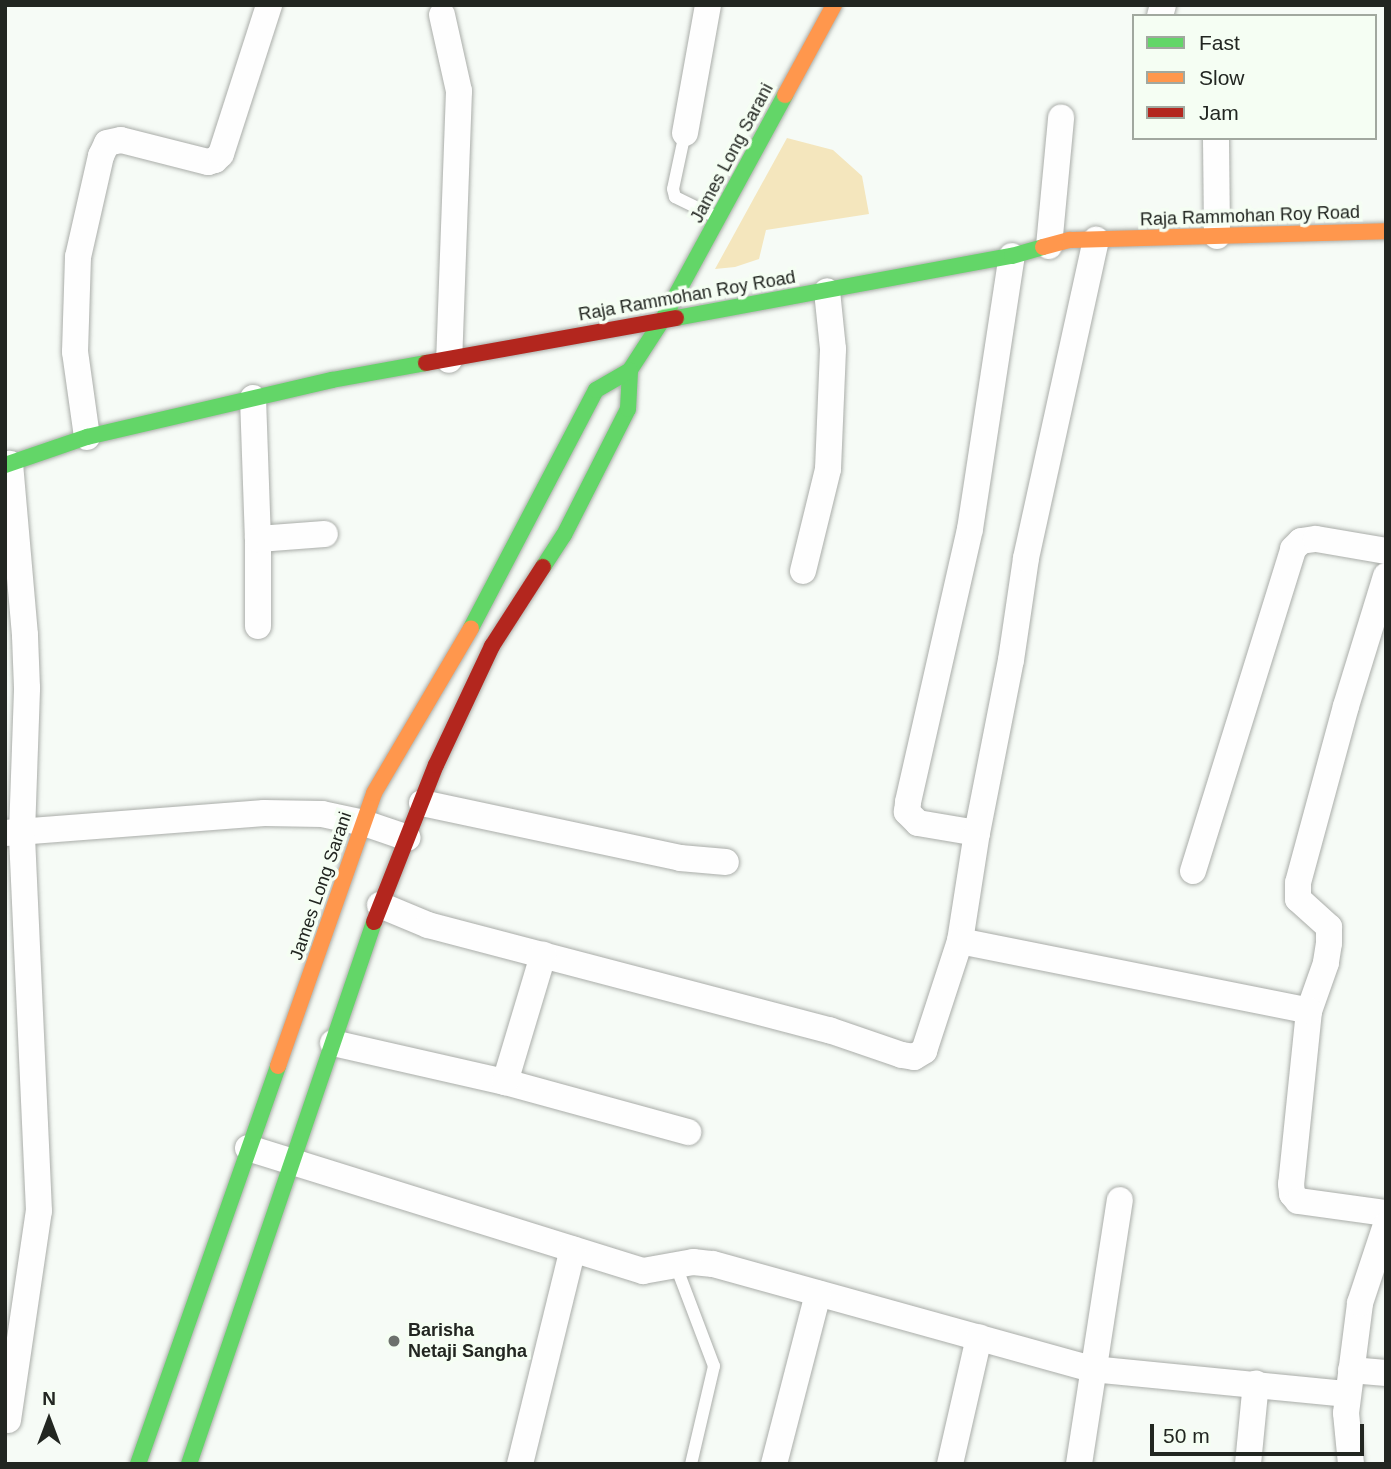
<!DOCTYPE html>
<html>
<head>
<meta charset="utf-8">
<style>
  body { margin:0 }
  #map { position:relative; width:1391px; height:1469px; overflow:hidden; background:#f6fbf6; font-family:Arial,sans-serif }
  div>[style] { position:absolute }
  .green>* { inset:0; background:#f4e6bd }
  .roads { filter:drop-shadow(0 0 2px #aaada9) drop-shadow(0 0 2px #aaada9) }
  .lane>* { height:12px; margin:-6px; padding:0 6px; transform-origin:6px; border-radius:6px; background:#fefefe }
  .street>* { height:26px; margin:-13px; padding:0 13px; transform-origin:13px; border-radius:13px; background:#fefefe }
  .fast>* { height:16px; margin:-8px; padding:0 8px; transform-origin:8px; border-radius:8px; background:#63d668 }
  .slow>* { height:16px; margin:-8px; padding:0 8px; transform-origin:8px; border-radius:8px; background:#ff974d }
  .jam>* { height:16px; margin:-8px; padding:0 8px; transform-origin:8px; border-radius:8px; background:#b3261e }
  .dots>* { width:19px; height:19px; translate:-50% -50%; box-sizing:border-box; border:4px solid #f5fef3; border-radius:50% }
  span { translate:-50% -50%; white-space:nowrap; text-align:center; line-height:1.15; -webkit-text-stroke:7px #f5fef3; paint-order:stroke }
  .street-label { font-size:18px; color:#222621 }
  .poi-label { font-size:18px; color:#222621; font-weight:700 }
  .left { translate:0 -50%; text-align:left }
  .frame { position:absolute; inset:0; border:7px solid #222621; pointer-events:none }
  .legend { position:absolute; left:1132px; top:14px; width:245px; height:126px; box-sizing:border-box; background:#f5fef3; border:2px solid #a1a89f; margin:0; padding:9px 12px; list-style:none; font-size:21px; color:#222621 }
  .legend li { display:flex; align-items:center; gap:14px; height:35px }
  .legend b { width:35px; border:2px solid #a1a89f }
  .north { position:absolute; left:14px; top:1385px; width:70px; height:70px; -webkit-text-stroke:5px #f5fef3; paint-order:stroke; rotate:0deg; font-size:19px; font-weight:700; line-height:28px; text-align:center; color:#222621 }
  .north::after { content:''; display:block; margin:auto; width:24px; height:32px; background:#222621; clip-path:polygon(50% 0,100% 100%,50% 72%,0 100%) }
  .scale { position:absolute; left:1150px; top:1424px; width:214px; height:32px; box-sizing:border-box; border:4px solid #222621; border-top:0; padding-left:9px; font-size:21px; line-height:24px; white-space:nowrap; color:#222621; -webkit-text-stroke:5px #f5fef3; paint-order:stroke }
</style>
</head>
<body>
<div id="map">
  <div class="green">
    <div style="clip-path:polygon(787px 138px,833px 150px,862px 176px,869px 214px,766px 230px,759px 259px,735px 267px,715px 269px)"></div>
  </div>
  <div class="roads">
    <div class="lane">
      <div style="left:685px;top:133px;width:57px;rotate:102.1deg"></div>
      <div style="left:673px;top:189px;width:8px;rotate:76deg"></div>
      <div style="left:675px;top:197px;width:46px;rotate:26deg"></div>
      <div style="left:676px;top:1266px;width:107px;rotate:69.2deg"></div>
      <div style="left:714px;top:1366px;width:101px;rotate:103.2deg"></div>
    </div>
    <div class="street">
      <div style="left:442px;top:15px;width:78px;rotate:77.4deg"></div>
      <div style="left:459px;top:91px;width:269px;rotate:92.1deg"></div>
      <div style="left:1160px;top:16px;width:11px;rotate:-75deg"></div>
      <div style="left:685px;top:133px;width:130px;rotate:-79.8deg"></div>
      <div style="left:1216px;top:138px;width:98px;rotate:89.4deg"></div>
      <div style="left:1049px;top:246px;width:129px;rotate:-84.6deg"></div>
      <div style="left:253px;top:398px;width:141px;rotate:88deg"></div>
      <div style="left:258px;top:539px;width:87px;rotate:90deg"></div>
      <div style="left:87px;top:437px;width:86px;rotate:-98deg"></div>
      <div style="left:75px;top:352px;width:95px;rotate:-88.2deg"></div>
      <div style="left:78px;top:257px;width:104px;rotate:-77.2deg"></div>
      <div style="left:101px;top:156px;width:14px;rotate:-65deg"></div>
      <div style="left:107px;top:143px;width:14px;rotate:-12deg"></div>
      <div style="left:121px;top:140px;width:90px;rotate:14.2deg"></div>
      <div style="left:208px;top:162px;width:7px;rotate:-16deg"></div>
      <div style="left:215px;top:160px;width:8px;rotate:-45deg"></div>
      <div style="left:221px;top:154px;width:157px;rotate:-72.1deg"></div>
      <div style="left:258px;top:539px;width:67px;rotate:-4.3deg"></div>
      <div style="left:803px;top:571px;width:105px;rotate:-76.2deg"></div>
      <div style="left:828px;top:469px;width:120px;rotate:-87.6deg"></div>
      <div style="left:833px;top:349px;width:58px;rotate:-95.9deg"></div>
      <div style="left:1386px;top:576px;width:136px;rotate:107.1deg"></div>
      <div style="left:1346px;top:706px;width:183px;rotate:105.2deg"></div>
      <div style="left:1298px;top:883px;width:16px;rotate:90deg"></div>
      <div style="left:1298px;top:899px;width:42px;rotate:42.1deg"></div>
      <div style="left:1329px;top:927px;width:16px;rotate:90deg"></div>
      <div style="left:1329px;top:943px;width:20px;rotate:99deg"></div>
      <div style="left:1326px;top:963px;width:51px;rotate:109.5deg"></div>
      <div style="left:1309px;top:1011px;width:174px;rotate:95.9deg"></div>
      <div style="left:1291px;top:1184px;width:10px;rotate:84deg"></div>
      <div style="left:1292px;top:1194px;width:9px;rotate:49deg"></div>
      <div style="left:1298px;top:1201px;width:89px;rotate:7.8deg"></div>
      <div style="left:422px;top:803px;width:264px;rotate:12deg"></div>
      <div style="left:680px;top:858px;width:46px;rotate:5deg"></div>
      <div style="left:5px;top:833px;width:260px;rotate:-4.4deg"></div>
      <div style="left:264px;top:813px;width:58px;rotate:1deg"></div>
      <div style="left:322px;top:814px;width:43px;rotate:12.1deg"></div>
      <div style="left:364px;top:823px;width:46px;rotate:18.8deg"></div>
      <div style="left:977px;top:833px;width:60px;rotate:-170.4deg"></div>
      <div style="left:918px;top:823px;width:16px;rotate:-135deg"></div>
      <div style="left:907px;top:812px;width:10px;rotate:-84deg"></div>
      <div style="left:908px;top:802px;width:280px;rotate:-77.2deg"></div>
      <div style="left:970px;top:529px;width:276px;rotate:-81.3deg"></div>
      <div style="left:1193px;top:871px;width:337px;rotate:-72.7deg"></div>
      <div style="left:1293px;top:549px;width:11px;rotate:-45deg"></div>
      <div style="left:1301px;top:541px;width:15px;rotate:-8deg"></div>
      <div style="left:1316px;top:539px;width:71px;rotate:9.7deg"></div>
      <div style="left:380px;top:905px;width:52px;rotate:22.6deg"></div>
      <div style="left:428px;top:925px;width:415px;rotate:14.7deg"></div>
      <div style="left:829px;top:1030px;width:77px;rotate:18.9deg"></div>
      <div style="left:902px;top:1055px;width:12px;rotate:9deg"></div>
      <div style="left:914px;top:1057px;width:12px;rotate:-31deg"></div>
      <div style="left:924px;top:1051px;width:116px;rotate:-71.9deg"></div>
      <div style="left:960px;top:941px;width:109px;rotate:-81.1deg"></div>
      <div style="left:977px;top:833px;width:176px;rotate:-78.9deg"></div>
      <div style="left:1011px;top:660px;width:103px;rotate:-81.6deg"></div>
      <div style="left:1026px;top:558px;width:326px;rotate:-77.6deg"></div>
      <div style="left:960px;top:941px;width:356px;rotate:11.3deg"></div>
      <div style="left:333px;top:1043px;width:176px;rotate:12.8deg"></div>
      <div style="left:505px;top:1082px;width:190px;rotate:15.3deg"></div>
      <div style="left:505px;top:1082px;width:133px;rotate:-73.3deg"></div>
      <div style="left:248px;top:1148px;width:414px;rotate:17.3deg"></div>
      <div style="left:643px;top:1271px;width:51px;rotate:-10.2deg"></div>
      <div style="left:693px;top:1262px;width:20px;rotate:6deg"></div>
      <div style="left:713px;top:1264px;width:393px;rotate:15.5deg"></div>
      <div style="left:1092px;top:1369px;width:257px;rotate:5.6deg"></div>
      <div style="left:1351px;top:1370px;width:35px;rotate:5deg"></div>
      <div style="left:8px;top:1420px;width:211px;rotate:-81.6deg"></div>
      <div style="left:39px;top:1211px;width:378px;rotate:-92.6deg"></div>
      <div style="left:22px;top:833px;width:145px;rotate:-88deg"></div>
      <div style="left:27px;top:688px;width:53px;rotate:-92.2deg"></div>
      <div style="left:25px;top:635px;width:172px;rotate:-95deg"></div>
      <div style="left:520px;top:1464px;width:221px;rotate:-76.2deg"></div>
      <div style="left:774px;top:1464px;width:176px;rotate:-75.5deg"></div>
      <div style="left:950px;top:1464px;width:130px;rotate:-77.1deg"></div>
      <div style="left:1079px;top:1464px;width:267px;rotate:-81.2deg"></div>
      <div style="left:1248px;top:1464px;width:81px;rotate:-84.4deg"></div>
      <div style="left:1351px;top:1464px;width:51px;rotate:-95.6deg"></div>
      <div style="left:1346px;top:1413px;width:111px;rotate:-82.7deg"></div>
      <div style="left:1360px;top:1303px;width:82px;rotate:-71.6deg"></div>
    </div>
    <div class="fast">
      <div style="left:676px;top:318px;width:342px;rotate:-10.5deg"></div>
      <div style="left:1012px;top:256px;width:32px;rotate:-16deg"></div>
      <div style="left:5px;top:465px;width:87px;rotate:-18.9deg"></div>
      <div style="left:87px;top:437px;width:252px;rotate:-13.1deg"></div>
      <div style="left:332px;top:380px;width:96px;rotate:-10.3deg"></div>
      <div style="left:543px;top:567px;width:38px;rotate:-57deg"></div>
      <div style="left:564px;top:535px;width:141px;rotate:-63.1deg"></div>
      <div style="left:628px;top:409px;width:39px;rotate:-87deg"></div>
      <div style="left:630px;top:370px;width:61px;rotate:-57.1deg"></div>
      <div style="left:663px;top:319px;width:255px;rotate:-61.4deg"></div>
      <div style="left:471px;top:628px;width:269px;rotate:-62.3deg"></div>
      <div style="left:596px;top:390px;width:39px;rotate:-30deg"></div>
      <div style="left:138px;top:1464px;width:422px;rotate:-70.6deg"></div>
      <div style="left:189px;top:1464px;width:573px;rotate:-71.15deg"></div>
    </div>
    <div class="slow">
      <div style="left:785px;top:95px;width:102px;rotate:-61.4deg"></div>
      <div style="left:1043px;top:247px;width:28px;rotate:-15deg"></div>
      <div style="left:1070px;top:240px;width:316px;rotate:-1.6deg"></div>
      <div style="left:278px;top:1066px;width:289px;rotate:-70.6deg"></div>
      <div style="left:374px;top:793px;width:191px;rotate:-59.5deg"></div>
    </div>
    <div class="jam">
      <div style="left:426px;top:363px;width:254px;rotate:-10.2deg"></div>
      <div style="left:374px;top:922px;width:169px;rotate:-68.5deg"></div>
      <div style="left:436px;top:765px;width:132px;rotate:-64.8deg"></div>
      <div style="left:492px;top:646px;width:94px;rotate:-57.2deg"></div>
    </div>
  </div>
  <div class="dots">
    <div style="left:394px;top:1341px;background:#6c716c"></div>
  </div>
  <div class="street-label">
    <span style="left:732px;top:153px;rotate:-62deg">James Long Sarani</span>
    <span style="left:1250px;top:216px;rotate:-2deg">Raja Rammohan Roy Road</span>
    <span style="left:687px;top:296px;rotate:-10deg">Raja Rammohan Roy Road</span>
    <span style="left:321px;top:886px;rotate:-71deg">James Long Sarani</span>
  </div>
  <div class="poi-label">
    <span class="left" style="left:408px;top:1341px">Barisha<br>Netaji Sangha</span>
  </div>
  <div class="frame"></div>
  <ul class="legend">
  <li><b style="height:9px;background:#63d668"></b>Fast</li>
  <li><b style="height:9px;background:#ff974d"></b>Slow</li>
  <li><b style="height:9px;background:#b3261e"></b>Jam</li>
  </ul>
  <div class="north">N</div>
  <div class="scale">50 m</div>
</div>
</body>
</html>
